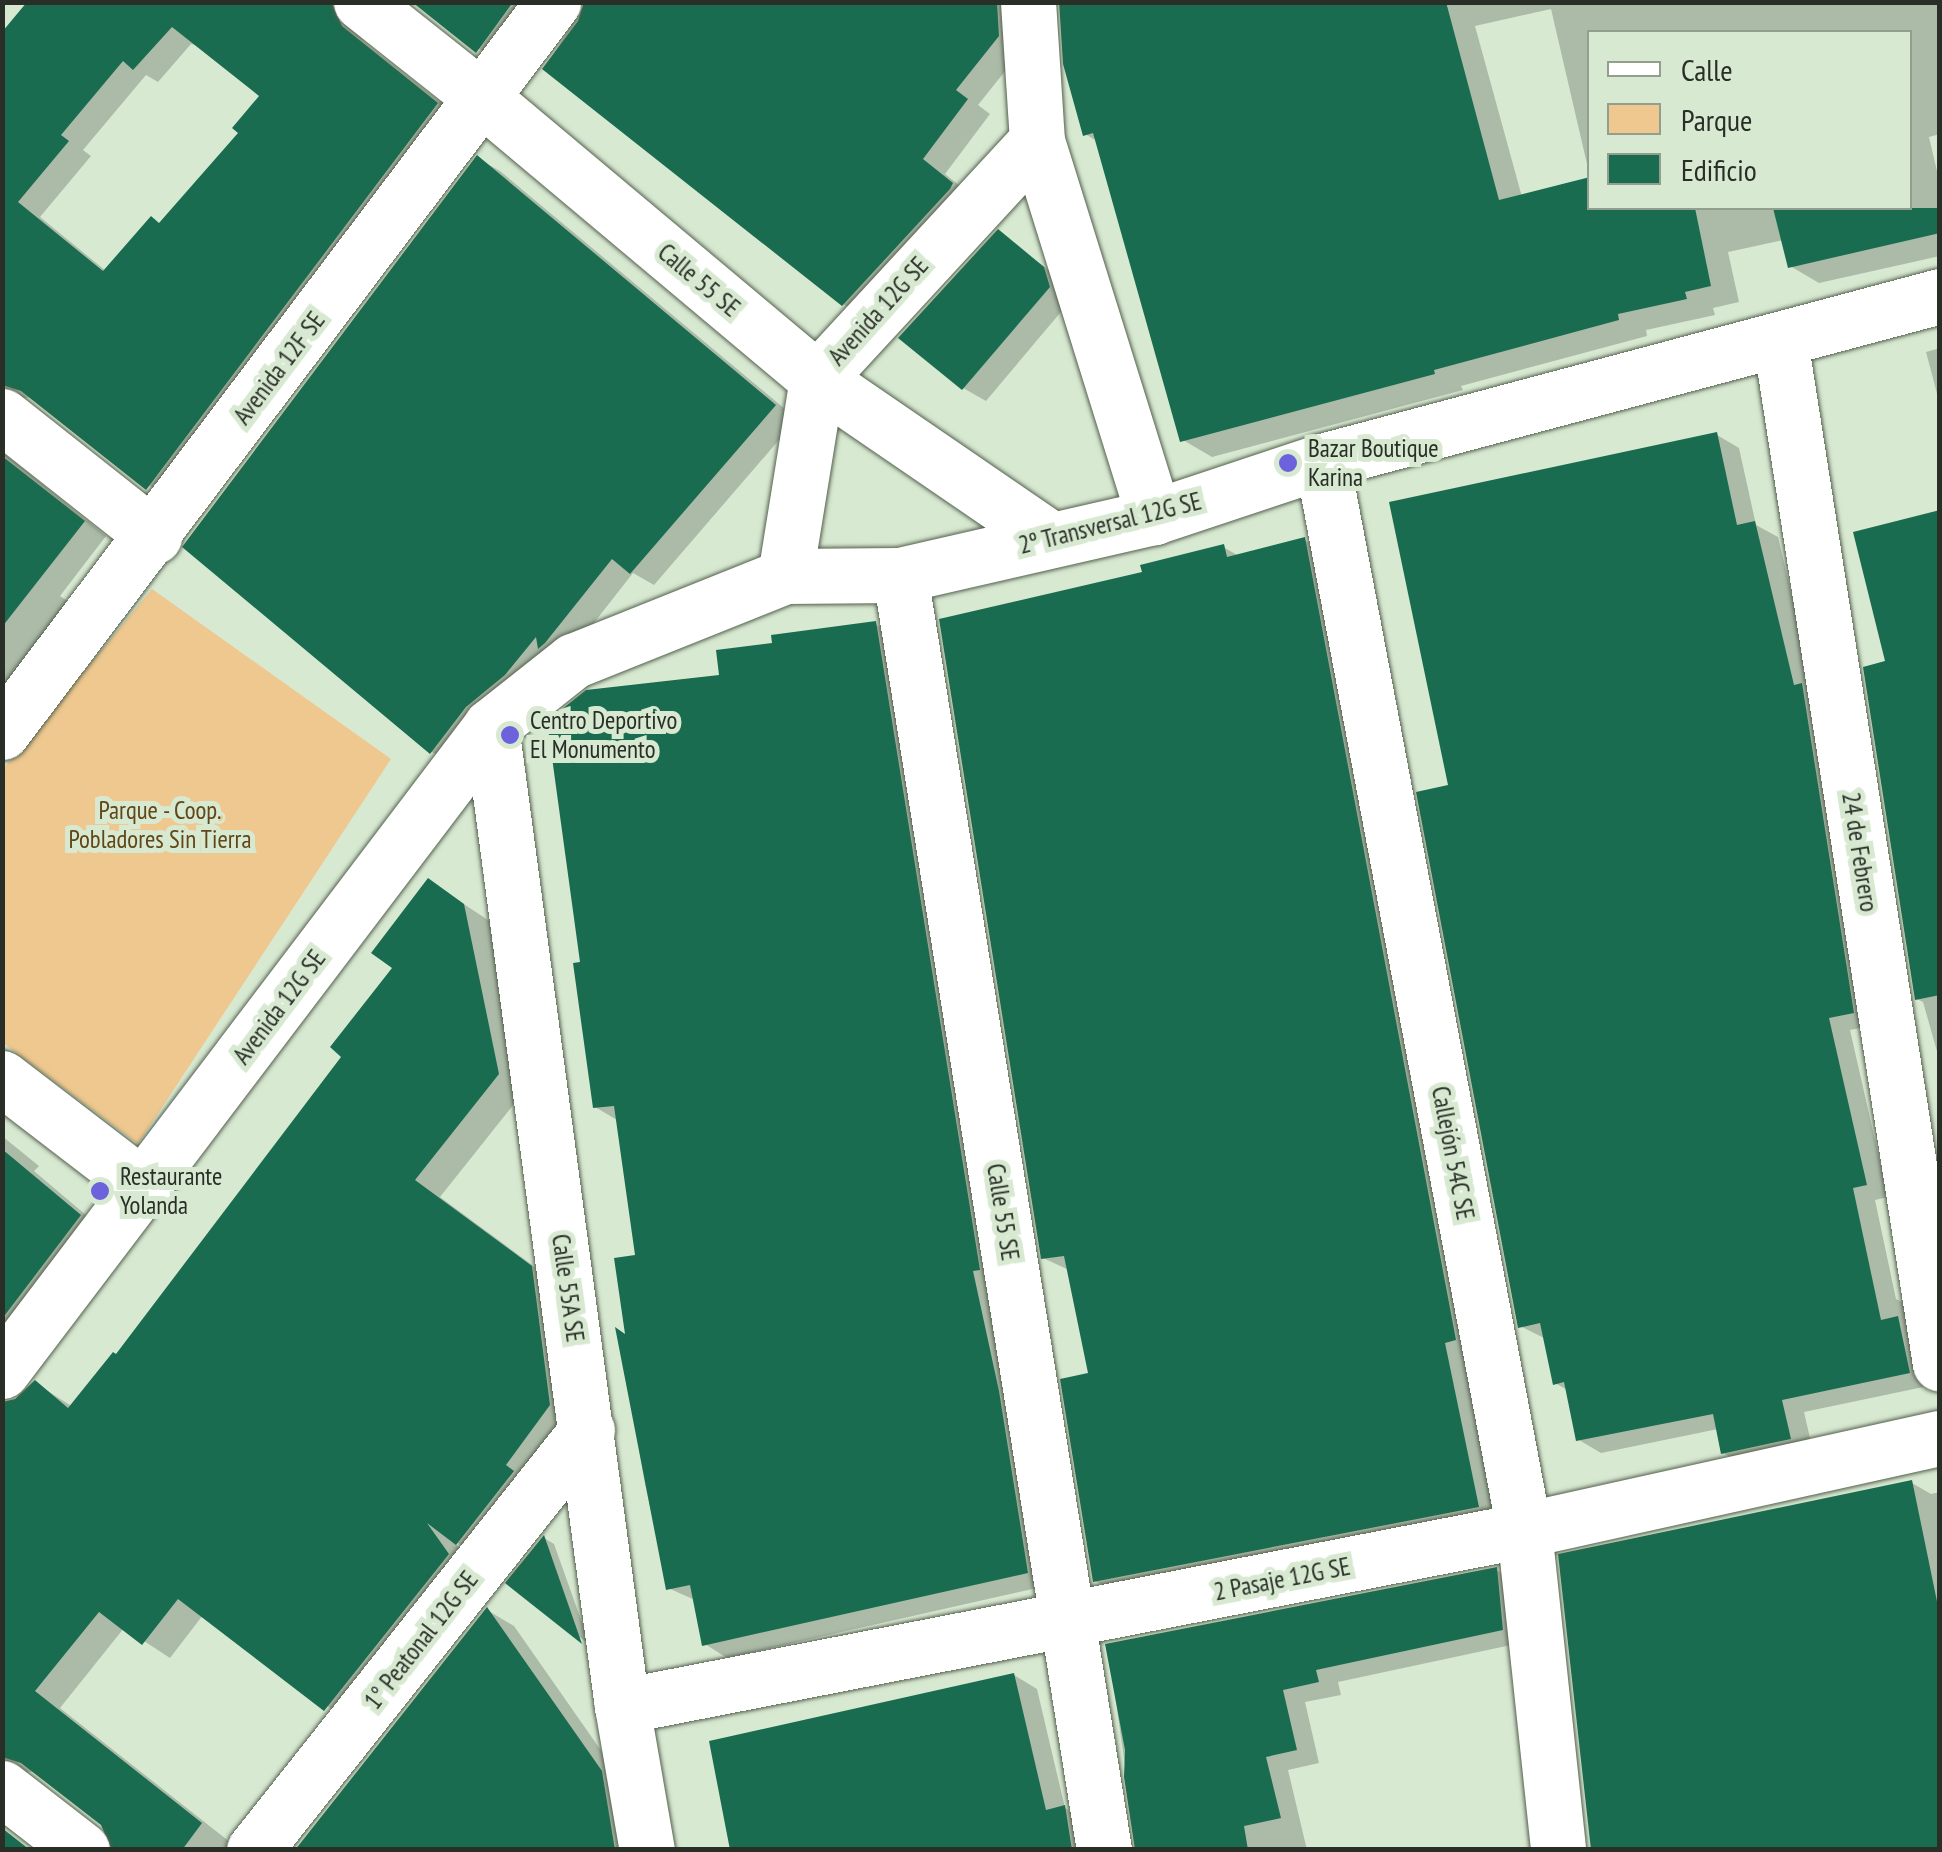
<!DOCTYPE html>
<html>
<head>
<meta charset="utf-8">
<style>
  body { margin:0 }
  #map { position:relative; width:1942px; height:1852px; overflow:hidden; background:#d8e9d2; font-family:"PT Sans Narrow",sans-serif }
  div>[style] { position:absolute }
  .green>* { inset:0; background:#eec88f }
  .shadow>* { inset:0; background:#0003 }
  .building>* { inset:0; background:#1a6c50 }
  .roads { filter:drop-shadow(0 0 2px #53604d) drop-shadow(0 0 2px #53604d) }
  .minor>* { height:55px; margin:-27.5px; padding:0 27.5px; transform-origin:27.5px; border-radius:27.5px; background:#fff }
  .dots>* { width:28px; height:28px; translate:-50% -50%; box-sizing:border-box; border:5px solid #d8e9d2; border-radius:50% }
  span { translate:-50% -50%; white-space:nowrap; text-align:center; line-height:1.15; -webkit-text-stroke:10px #d8e9d2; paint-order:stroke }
  .street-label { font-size:25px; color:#292f27 }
  .poi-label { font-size:25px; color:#292f27 }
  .left { translate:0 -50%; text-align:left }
  .park-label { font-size:25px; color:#614618 }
  .frame { position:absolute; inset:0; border:5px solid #292f27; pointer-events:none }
  .legend { position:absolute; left:1587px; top:30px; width:325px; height:180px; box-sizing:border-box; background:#d8e9d2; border:2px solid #929f8e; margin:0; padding:12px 18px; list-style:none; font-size:30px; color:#292f27 }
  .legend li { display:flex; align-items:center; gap:20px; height:50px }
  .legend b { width:50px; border:2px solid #929f8e }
</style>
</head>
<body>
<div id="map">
  <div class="green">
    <div style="clip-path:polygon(152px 589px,391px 759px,138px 1144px,3px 1043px,2px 770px)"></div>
  </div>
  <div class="shadow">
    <div style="clip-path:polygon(evenodd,30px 2px,357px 2px,355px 28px,364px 42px,460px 118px,170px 501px,33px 397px,16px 399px,2px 409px,2px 36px,30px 2px,191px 44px,202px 47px,262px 95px,242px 133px,161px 225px,106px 271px,40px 217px,91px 156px,83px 150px,146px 75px,158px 82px,191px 44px)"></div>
    <div style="clip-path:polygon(416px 2px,547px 2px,500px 64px)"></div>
    <div style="clip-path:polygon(586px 2px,1017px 2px,1022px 50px,978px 105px,990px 114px,945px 174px,975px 198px,867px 318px,843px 304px,545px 68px)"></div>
    <div style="clip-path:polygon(evenodd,1062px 2px,1940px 2px,1940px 134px,1929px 137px,1940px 184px,1940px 256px,1819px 283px,1790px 266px,1784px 240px,1728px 252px,1739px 302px,1713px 308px,1715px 315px,1646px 330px,1647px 336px,1461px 386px,1463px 390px,1212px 457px,1183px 440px,1097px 141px,1085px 134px,1062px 2px,1551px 9px,1590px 177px,1590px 32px,1910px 32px,1910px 208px,1590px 208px,1522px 197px,1475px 26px,1551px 9px)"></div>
    <div style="clip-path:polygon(477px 158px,500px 171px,797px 419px,654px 585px,633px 573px,568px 656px,454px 765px,432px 752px,186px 547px)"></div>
    <div style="clip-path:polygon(998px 232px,1066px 283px,1071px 300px,986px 401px,963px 388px)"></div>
    <div style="clip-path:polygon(1940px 348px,1940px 405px,1926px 352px)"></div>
    <div style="clip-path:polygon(1717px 435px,1739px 448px,1756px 525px,1778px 537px,1815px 693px,1875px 1025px,1850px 1030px,1888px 1197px,1875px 1200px,1896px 1299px,1920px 1312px,1933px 1385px,1804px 1412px,1813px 1451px,1746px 1466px,1723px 1453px,1718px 1429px,1601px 1453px,1579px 1440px,1569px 1391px,1555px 1383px,1546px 1339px,1520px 1326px,1451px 787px)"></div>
    <div style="clip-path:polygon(2px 452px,106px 536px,60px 596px,69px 602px,2px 687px)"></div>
    <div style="clip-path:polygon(1940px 512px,1940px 1062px,1923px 1002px,1917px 999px,1888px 663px)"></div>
    <div style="clip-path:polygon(1304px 540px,1327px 553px,1501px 1519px,1118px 1594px,1095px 1581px,1091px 1375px,1069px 1270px,1043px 1258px,1145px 574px,1223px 547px,1239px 556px)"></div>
    <div style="clip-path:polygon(875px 624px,898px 637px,1050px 1585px,727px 1658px,705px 1644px,695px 1600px,668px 1588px,645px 1484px,619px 1332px,628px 1337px,638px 1257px,617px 1120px,595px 1107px,583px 964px,722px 677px,775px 646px)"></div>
    <div style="clip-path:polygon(429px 881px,491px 922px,525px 1090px,440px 1197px,558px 1284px,576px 1421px,484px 1558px,454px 1541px,475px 1570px,352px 1724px,203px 1615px,170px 1658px,124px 1628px,60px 1708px,240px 1850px,115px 1850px,103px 1824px,36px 1771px,22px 1773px,2px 1761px,2px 1404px,16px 1402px,35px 1383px,73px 1407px,117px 1357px,345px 1056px,395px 968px)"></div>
    <div style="clip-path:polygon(2px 1136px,39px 1166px,34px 1171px,106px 1232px,2px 1371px)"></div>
    <div style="clip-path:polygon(1912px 1483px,1931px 1494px,1940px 1492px,1940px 1850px,1561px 1556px)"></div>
    <div style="clip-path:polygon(544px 1538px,554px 1544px,590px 1645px,509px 1583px)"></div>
    <div style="clip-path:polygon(1496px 1570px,1519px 1583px,1525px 1642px,1338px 1682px,1341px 1695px,1305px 1702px,1319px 1763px,1288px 1770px,1307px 1850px,1137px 1850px,1108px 1646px)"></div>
    <div style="clip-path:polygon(487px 1610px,514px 1626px,628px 1789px,641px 1850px,297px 1850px)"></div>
    <div style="clip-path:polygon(1014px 1675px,1037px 1689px,1065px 1808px,1088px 1821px,1094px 1850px,733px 1850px)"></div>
  </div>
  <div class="building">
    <div style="clip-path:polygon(evenodd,27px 2px,331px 2px,342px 26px,438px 103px,146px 490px,21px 391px,2px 385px,2px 32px,27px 2px,172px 27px,259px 96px,232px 128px,238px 133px,159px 223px,151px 216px,103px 271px,18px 202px,69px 141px,61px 135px,123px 61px,133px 70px,172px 27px)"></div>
    <div style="clip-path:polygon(412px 2px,513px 2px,476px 53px)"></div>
    <div style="clip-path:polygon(584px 2px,997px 2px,999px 36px,956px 90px,968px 99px,923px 159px,953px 183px,950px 189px,842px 306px,542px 69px,578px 21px)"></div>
    <div style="clip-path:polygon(1059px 2px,1446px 2px,1499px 200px,1590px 177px,1590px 208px,1695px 208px,1711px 286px,1685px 292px,1687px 299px,1618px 314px,1619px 320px,1434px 370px,1435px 374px,1180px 442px,1093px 133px,1083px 136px,1063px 64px)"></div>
    <div style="clip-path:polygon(477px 155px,776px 405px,630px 574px,612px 559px,545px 643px,538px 649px,536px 637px,505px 675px,466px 707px,430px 754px,182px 547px)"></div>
    <div style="clip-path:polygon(1773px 208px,1940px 208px,1940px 233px,1788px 268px)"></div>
    <div style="clip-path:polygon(998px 229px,1044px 267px,1050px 287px,962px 390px,898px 338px)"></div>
    <div style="clip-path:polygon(1717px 432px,1737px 525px,1755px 521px,1794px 685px,1802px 683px,1854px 1013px,1829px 1018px,1867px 1185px,1853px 1188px,1881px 1320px,1898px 1316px,1910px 1373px,1782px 1400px,1791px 1439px,1721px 1454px,1713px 1414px,1576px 1441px,1564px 1382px,1553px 1385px,1540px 1323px,1518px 1328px,1416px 792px,1448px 785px,1389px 502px)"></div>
    <div style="clip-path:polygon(2px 456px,85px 521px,2px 627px)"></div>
    <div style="clip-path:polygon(1940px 510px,1940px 995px,1915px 1000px,1863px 667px,1885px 661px,1853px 532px)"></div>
    <div style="clip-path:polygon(1305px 537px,1456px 1340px,1445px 1343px,1479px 1507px,1093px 1582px,1060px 1379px,1088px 1373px,1064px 1256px,1041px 1259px,939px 619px,1142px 572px,1140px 565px,1224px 544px,1227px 557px)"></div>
    <div style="clip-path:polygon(876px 621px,980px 1270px,973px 1271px,999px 1391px,1028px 1573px,702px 1646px,690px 1585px,666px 1590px,615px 1327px,625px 1334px,614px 1258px,635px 1255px,614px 1106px,593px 1108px,573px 963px,580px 962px,547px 721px,586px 690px,719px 675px,716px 650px,772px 643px,771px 635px)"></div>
    <div style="clip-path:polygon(428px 878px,464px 904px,499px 1074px,415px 1180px,532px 1266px,550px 1405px,506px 1465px,514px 1471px,456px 1545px,427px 1523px,449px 1554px,324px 1711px,178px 1599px,142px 1645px,99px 1612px,35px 1691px,202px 1823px,182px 1850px,112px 1850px,101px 1825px,21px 1763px,2px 1757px,2px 1402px,15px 1399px,35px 1380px,68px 1408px,113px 1352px,116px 1354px,341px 1057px,330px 1047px,392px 968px,371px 953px)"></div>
    <div style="clip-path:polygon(2px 1149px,81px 1215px,2px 1319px)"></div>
    <div style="clip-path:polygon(1912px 1480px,1940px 1616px,1940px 1850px,1591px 1850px,1558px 1554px)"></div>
    <div style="clip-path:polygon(544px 1535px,582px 1644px,505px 1583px)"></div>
    <div style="clip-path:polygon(1497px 1567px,1503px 1630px,1316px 1670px,1319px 1682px,1283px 1690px,1297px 1750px,1266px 1757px,1281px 1818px,1244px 1826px,1248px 1850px,1135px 1850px,1124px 1777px,1125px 1750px,1105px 1644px)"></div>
    <div style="clip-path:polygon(487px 1607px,602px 1771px,615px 1850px,295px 1850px)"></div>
    <div style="clip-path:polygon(1014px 1673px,1046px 1810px,1065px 1805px,1072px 1850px,730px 1850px,709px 1741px)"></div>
    <div style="clip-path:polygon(2px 1828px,30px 1850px,2px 1850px)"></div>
  </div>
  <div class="roads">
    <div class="minor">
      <div style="left:361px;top:2px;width:153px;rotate:38.4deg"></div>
      <div style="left:481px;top:97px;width:439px;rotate:40deg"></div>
      <div style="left:817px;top:379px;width:283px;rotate:34.4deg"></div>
      <div style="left:1028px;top:2px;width:139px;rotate:86.3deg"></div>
      <div style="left:1037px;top:141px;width:394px;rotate:72.7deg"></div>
      <div style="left:1780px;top:340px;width:1036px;rotate:81.12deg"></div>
      <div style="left:2px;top:416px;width:194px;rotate:38.3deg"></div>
      <div style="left:1322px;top:461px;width:1088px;rotate:79.3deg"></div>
      <div style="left:1524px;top:1530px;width:322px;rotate:83.9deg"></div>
      <div style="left:900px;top:575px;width:1291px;rotate:80.91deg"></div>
      <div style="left:785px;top:576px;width:200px;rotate:-80.8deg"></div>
      <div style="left:817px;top:379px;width:324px;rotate:-47.3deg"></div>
      <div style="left:491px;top:726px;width:989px;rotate:82.39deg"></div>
      <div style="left:622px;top:1706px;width:146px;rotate:80.2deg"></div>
      <div style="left:2px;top:732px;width:915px;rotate:-52.95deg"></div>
      <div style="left:2px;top:1078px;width:178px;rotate:37.5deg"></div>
      <div style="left:2px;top:1371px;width:809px;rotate:-52.83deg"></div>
      <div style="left:491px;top:726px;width:105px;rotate:-38.4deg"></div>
      <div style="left:573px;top:661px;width:228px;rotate:-21.8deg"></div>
      <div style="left:785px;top:576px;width:115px;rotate:-0.5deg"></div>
      <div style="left:900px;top:575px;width:261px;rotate:-12.9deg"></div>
      <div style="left:1154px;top:517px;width:177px;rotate:-18.4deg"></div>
      <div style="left:1322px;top:461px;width:640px;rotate:-14.95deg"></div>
      <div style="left:622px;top:1706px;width:919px;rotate:-11.04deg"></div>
      <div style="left:1524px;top:1530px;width:426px;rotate:-12.5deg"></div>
      <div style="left:2px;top:1788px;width:101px;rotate:37.8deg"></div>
      <div style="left:254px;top:1850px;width:536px;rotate:-51.59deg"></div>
    </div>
  </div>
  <div class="dots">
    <div style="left:1288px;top:463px;background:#6c62dc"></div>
    <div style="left:510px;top:735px;background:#6c62dc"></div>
    <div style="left:100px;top:1191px;background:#6c62dc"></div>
  </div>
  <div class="street-label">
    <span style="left:699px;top:280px;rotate:40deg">Calle 55 SE</span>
    <span style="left:878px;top:311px;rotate:-48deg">Avenida 12G SE</span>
    <span style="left:279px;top:368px;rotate:-53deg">Avenida 12F SE</span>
    <span style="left:1110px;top:523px;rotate:-14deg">2º Transversal 12G SE</span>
    <span style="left:1860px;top:852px;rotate:81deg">24 de Febrero</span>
    <span style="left:279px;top:1007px;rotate:-53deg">Avenida 12G SE</span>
    <span style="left:1453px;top:1153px;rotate:79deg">Callejón 54C SE</span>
    <span style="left:1003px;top:1212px;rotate:81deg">Calle 55 SE</span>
    <span style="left:568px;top:1288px;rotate:82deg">Calle 55A SE</span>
    <span style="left:1282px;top:1579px;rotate:-11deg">2 Pasaje 12G SE</span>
    <span style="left:421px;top:1640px;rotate:-52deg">1° Peatonal 12G SE</span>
  </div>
  <div class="poi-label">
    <span class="left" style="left:1308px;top:463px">Bazar Boutique<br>Karina</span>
    <span class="left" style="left:530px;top:735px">Centro Deportivo<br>El Monumento</span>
    <span class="left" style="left:120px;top:1191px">Restaurante<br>Yolanda</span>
  </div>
  <div class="park-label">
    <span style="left:160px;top:825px">Parque - Coop.<br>Pobladores Sin Tierra</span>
  </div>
  <div class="frame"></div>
  <ul class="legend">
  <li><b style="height:12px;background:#fff"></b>Calle</li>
  <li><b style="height:28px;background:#eec88f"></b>Parque</li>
  <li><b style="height:28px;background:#1a6c50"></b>Edificio</li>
  </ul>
</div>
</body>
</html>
